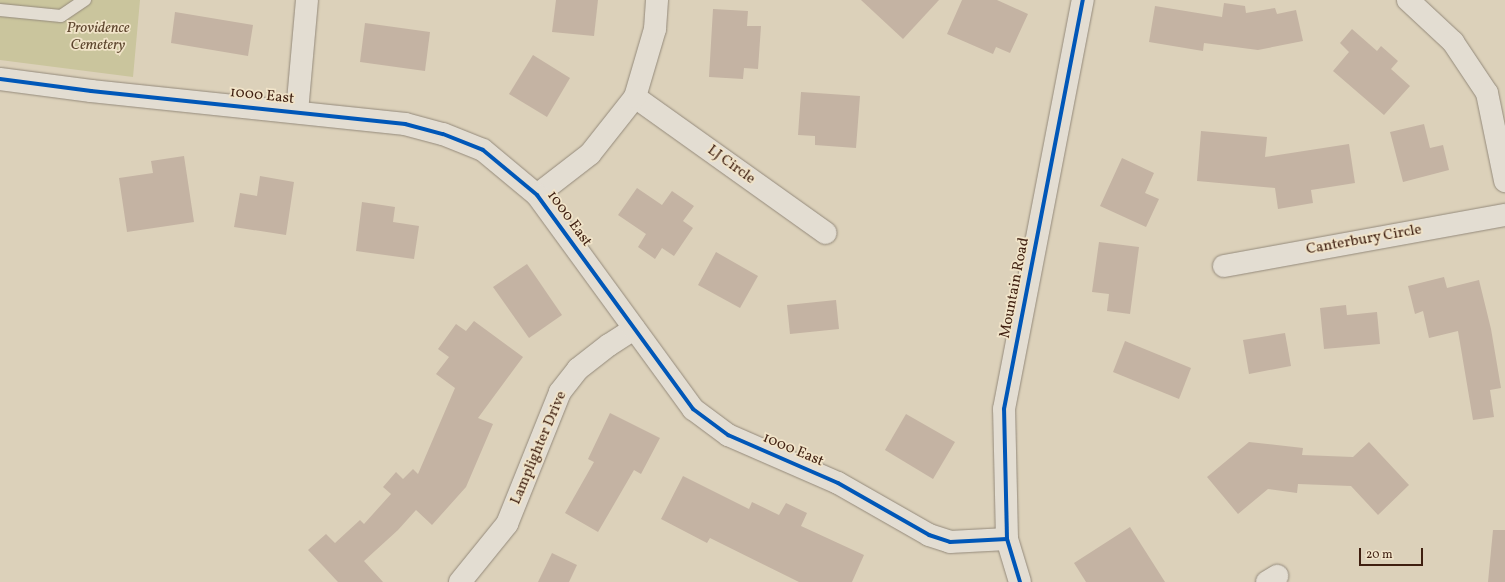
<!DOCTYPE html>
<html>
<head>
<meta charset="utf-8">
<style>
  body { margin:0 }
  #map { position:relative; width:1505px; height:582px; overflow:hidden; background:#dcd1ba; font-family:Vollkorn,serif }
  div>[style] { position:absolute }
  .green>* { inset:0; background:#cac59d }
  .building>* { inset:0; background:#c4b3a3 }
  .roads { filter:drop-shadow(0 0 1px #948a7b) drop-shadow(0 0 1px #948a7b) }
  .service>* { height:12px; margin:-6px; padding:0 6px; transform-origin:6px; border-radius:6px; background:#e3ddd2 }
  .minor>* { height:22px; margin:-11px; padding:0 11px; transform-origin:11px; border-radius:11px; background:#e3ddd2 }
  .tertiary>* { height:22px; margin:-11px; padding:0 11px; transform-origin:11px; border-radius:11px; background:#e3ddd2 }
  .cycleway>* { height:4px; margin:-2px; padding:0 2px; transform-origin:2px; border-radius:2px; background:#0057b8 }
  span { translate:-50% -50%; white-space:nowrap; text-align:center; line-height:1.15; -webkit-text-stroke:3.5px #f1e4c9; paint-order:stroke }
  .park-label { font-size:15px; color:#5e462e; font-style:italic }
  .street-label { font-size:15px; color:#3f1f10 }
  .scale { position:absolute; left:1359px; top:548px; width:64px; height:18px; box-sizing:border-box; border:2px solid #3f1f10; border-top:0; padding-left:5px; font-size:12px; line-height:14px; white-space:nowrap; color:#3f1f10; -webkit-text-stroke:3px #f1e4c9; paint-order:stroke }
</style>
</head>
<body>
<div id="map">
  <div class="green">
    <div style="clip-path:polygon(0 0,140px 0,133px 77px,0 60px)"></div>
  </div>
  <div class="building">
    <div style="clip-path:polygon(556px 0,598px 0,594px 36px,552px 32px)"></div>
    <div style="clip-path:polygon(861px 0,939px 0,903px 39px)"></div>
    <div style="clip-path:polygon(962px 0,997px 0,1028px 14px,1010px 53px,996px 47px,993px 54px,947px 34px)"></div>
    <div style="clip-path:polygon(1224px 3px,1245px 6px,1246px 13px,1275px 8px,1277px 14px,1296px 10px,1303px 41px,1258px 50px,1204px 43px,1203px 51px,1149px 42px,1155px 6px,1222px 17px)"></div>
    <div style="clip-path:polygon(713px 9px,748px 11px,747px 26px,761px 26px,758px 69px,744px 68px,743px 79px,709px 77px)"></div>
    <div style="clip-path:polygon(175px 12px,253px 25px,248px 56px,171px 43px)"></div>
    <div style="clip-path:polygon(365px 23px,430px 32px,425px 71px,360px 62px)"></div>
    <div style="clip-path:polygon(1352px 29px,1377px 51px,1381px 46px,1398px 61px,1391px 69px,1410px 86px,1384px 115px,1333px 71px,1349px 52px,1340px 43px)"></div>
    <div style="clip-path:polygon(533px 55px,570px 78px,547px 117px,509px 94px)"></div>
    <div style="clip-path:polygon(801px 92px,860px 96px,856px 148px,815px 145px,815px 136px,798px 135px)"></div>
    <div style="clip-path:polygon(1424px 124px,1430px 148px,1443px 145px,1449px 170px,1403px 182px,1390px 132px)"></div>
    <div style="clip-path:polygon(1201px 131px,1267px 137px,1265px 157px,1349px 144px,1355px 183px,1311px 190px,1313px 203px,1278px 209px,1275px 188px,1197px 181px)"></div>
    <div style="clip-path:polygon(184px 156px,194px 222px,127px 232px,119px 178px,153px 173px,151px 161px)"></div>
    <div style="clip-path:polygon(1122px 158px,1154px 173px,1145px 193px,1159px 199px,1146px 227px,1100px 206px)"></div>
    <div style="clip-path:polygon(260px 176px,294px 182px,286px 235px,234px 227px,240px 193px,257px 196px)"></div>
    <div style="clip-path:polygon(637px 188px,662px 205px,672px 191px,694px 206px,683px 221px,693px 228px,674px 256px,662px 248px,655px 259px,638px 247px,646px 234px,618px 215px)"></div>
    <div style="clip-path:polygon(362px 202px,395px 207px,393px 222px,419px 226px,414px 259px,356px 251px)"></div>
    <div style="clip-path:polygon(1099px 242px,1139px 247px,1130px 314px,1107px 311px,1109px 294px,1092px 292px)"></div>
    <div style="clip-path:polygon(716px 252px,758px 276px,740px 308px,698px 285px)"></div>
    <div style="clip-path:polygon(527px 264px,562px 315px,529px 338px,493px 287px)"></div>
    <div style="clip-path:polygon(1444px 277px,1447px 288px,1479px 280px,1491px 329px,1501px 388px,1490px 390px,1494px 417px,1473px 420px,1458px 331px,1429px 338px,1423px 311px,1415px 314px,1408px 286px)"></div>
    <div style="clip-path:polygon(836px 300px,839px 329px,790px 334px,787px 305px)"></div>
    <div style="clip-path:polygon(1346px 305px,1347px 315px,1377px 312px,1380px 344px,1324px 349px,1320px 308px)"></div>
    <div style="clip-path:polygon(474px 321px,523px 357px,478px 418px,493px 424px,466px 487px,432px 525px,416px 510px,398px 530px,364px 561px,383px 582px,338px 582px,308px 550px,326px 534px,335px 543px,360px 520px,364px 524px,391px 494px,383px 487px,396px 472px,403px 479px,413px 469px,418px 474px,455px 388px,436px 374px,449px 357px,438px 349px,456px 324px,466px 331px)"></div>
    <div style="clip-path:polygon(1285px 333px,1291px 366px,1249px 374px,1243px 340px)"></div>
    <div style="clip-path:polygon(1125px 341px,1191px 368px,1179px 399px,1113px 372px)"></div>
    <div style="clip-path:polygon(610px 413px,660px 438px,641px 474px,634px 470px,598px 532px,565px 513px,594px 462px,588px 459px)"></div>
    <div style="clip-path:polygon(906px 414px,955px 442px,933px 479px,885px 450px)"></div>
    <div style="clip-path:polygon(1249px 442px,1303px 448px,1302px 455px,1353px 457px,1369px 442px,1409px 485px,1378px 515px,1351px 486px,1298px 484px,1297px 493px,1268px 489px,1238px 514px,1207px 477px)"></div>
    <div style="clip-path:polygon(683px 476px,749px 509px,752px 502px,779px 515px,786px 503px,807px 513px,801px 526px,864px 555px,852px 582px,799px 582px,710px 538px,707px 543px,661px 519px)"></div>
    <div style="clip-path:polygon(1130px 527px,1165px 582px,1086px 582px,1074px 563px)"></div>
    <div style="clip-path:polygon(1493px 530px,1505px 530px,1505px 582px,1488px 582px)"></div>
    <div style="clip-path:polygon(552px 553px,577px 565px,569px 582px,538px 582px)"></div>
  </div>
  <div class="roads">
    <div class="service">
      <div style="left:0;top:10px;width:61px;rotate:5.6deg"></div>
      <div style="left:61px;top:16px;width:29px;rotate:-34deg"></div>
    </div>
    <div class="minor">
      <div style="left:1408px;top:0;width:62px;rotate:43deg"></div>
      <div style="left:1453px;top:42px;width:61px;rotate:56.3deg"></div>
      <div style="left:1487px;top:93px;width:90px;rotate:78.4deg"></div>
      <div style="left:635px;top:97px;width:234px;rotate:35.5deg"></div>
      <div style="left:297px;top:112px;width:112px;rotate:-84.9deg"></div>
      <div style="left:537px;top:195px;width:67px;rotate:-37.7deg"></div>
      <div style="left:590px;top:154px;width:73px;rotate:-51.7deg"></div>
      <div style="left:635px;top:97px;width:71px;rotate:-73.6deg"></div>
      <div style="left:655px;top:29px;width:29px;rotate:-86deg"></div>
      <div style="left:1224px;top:266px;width:286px;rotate:-10.3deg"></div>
      <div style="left:460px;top:582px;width:75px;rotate:-51deg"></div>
      <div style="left:507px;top:524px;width:142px;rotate:-68.1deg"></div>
      <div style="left:560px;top:392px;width:29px;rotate:-52deg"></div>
      <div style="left:578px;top:369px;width:39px;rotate:-38deg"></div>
      <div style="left:609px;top:345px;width:30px;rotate:-33deg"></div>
      <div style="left:1267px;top:582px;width:12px;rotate:-31deg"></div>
    </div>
    <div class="tertiary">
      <div style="left:0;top:79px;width:92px;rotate:7.5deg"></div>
      <div style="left:91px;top:91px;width:316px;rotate:6deg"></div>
      <div style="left:405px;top:124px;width:39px;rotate:15deg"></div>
      <div style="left:443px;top:134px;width:43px;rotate:21.8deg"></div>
      <div style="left:483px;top:150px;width:70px;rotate:39.8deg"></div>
      <div style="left:537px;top:195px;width:265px;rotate:53.9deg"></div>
      <div style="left:693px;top:409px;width:44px;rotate:36.6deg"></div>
      <div style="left:728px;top:435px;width:120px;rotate:23.6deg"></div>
      <div style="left:838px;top:483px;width:105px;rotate:29.7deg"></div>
      <div style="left:929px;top:535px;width:22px;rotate:18deg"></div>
      <div style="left:950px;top:542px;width:57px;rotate:-3deg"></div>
      <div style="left:1020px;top:582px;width:45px;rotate:-106.8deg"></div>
      <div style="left:1007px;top:539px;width:130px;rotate:-91.3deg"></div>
      <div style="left:1004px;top:409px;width:417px;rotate:-79.1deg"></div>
    </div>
  </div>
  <div class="cycleway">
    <div style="left:0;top:79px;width:92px;rotate:7.5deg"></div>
    <div style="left:91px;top:91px;width:316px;rotate:6deg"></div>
    <div style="left:405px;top:124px;width:39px;rotate:15deg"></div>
    <div style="left:443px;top:134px;width:43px;rotate:21.8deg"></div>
    <div style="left:483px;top:150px;width:70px;rotate:39.8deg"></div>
    <div style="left:537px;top:195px;width:265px;rotate:53.9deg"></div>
    <div style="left:693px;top:409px;width:44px;rotate:36.6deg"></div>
    <div style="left:728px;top:435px;width:120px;rotate:23.6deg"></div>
    <div style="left:838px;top:483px;width:105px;rotate:29.7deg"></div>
    <div style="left:929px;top:535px;width:22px;rotate:18deg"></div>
    <div style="left:950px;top:542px;width:57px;rotate:-3deg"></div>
    <div style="left:1020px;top:582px;width:45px;rotate:-106.8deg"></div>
    <div style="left:1007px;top:539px;width:130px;rotate:-91.3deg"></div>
    <div style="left:1004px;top:409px;width:417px;rotate:-79.1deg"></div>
  </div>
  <div class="park-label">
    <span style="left:98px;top:37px">Providence<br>Cemetery</span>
  </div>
  <div class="street-label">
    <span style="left:262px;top:96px;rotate:6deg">1000 East</span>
    <span style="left:731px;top:165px;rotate:36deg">LJ Circle</span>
    <span style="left:569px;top:219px;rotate:54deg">1000 East</span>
    <span style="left:1364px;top:240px;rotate:-10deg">Canterbury Circle</span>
    <span style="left:1015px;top:288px;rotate:-79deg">Mountain Road</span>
    <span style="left:539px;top:448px;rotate:-67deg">Lamplighter Drive</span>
    <span style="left:793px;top:450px;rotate:23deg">1000 East</span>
  </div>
  <div class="scale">20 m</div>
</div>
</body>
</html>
